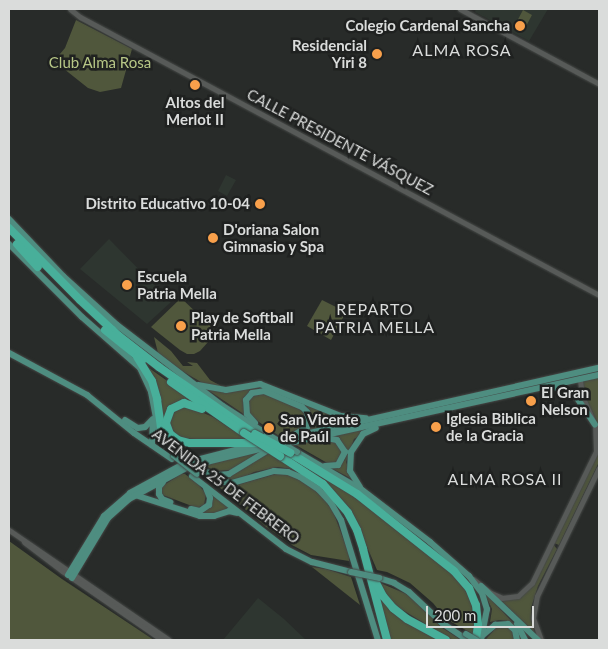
<!DOCTYPE html>
<html>
<head>
<meta charset="utf-8">
<style>
  body { margin:0 }
  #map { position:relative; width:608px; height:649px; overflow:hidden; background:#282b29; font-family:Lato,sans-serif }
  div>[style] { position:absolute }
  .built>* { inset:0; background:#2e3630 }
  .green>* { inset:0; background:#50573c }
  .roads { filter:drop-shadow(0 0 1px #454846) drop-shadow(0 0 1px #454846) }
  .minor>* { height:5px; margin:-2.5px; padding:0 2.5px; transform-origin:2.5px; border-radius:2.5px; background:#575a58 }
  .major>* { height:6px; margin:-3px; padding:0 3px; transform-origin:3px; border-radius:3px; background:#4e8d80 }
  .highway>* { height:8px; margin:-4px; padding:0 4px; transform-origin:4px; border-radius:4px; background:#48af9a }
  .bridges { filter:drop-shadow(0 0 1px #454846) drop-shadow(0 0 1px #454846) }
  .major-bridge>* { height:6px; margin:-3px; padding:0 3px; transform-origin:3px; border-radius:3px; background:#4e8d80 }
  .highway-bridge>* { height:8px; margin:-4px; padding:0 4px; transform-origin:4px; border-radius:4px; background:#48af9a }
  .dots>* { width:14px; height:14px; translate:-50% -50%; box-sizing:border-box; border:2px solid #1f2120; border-radius:50% }
  span { translate:-50% -50%; white-space:nowrap; text-align:center; line-height:1.15; -webkit-text-stroke:5px #1f2120; paint-order:stroke }
  .poi-label { font-size:15px; color:#dadcdb; font-weight:700 }
  .right { translate:-100% -50%; text-align:right }
  .left { translate:0 -50%; text-align:left }
  .park-label { font-size:15px; color:#b7c786 }
  .street-label { font-size:15px; color:#dadcdb }
  .neighbourhood-label { font-size:16px; color:#dadcdb; letter-spacing:1px }
  .frame { position:absolute; inset:0; border:10px solid #dadcdb; pointer-events:none }
  .scale { position:absolute; left:426px; top:606px; width:108px; height:22px; box-sizing:border-box; border:2px solid #dadcdb; border-top:0; padding-left:6px; font-size:15px; line-height:18px; white-space:nowrap; color:#dadcdb; -webkit-text-stroke:4px #1f2120; paint-order:stroke }
</style>
</head>
<body>
<div id="map">
  <div class="built">
    <div style="clip-path:polygon(476px 9px,548px 9px,529px 41px,475px 12px)"></div>
    <div style="clip-path:polygon(226px 175px,236px 180px,227px 196px,218px 191px)"></div>
    <div style="clip-path:polygon(109px 239px,171px 302px,147px 324px,80px 269px)"></div>
    <div style="clip-path:polygon(258px 598px,284px 619px,306px 640px,223px 640px)"></div>
  </div>
  <div class="green">
    <div style="clip-path:polygon(523px 10px,532px 15px,524px 30px,515px 25px)"></div>
    <div style="clip-path:polygon(76px 20px,132px 49px,121px 88px,100px 92px,88px 88px,54px 61px,65px 48px)"></div>
    <div style="clip-path:polygon(181px 298px,217px 332px,200px 351px,194px 354px,187px 354px,180px 350px,151px 327px)"></div>
    <div style="clip-path:polygon(322px 300px,346px 312px,331px 340px,307px 326px)"></div>
    <div style="clip-path:polygon(154px 337px,171px 351px,183px 366px,193px 366px,187px 362px,197px 363px,210px 380px,223px 387px,206px 385px,182px 371px,158px 353px)"></div>
    <div style="clip-path:polygon(149px 368px,200px 404px,170px 407px,163px 418px,159px 395px)"></div>
    <div style="clip-path:polygon(599px 378px,599px 462px,559px 545px,554px 543px,596px 454px,598px 440px,583px 395px,581px 381px)"></div>
    <div style="clip-path:polygon(251px 385px,262px 387px,255px 389px,245px 397px,243px 404px,245px 415px,205px 388px,224px 392px)"></div>
    <div style="clip-path:polygon(263px 392px,300px 408px,305px 415px,302px 428px,289px 435px,279px 436px,249px 415px,248px 401px,253px 394px)"></div>
    <div style="clip-path:polygon(301px 402px,332px 416px,355px 421px,304px 431px,310px 424px)"></div>
    <div style="clip-path:polygon(185px 405px,213px 417px,251px 442px,178px 438px,171px 430px,169px 419px,171px 413px)"></div>
    <div style="clip-path:polygon(375px 427px,354px 439px,346px 462px,352px 479px,333px 469px,345px 460px,346px 455px,333px 436px)"></div>
    <div style="clip-path:polygon(331px 438px,342px 450px,339px 460px,334px 464px,329px 464px,294px 444px)"></div>
    <div style="clip-path:polygon(264px 451px,231px 470px,215px 471px,204px 465px)"></div>
    <div style="clip-path:polygon(269px 453px,302px 475px,291px 469px,278px 467px,254px 472px,240px 479px,220px 480px,213px 476px,222px 477px)"></div>
    <div style="clip-path:polygon(296px 459px,341px 487px,392px 524px,464px 584px,471px 598px,476px 622px,473px 634px,446px 619px,433px 603px,410px 583px,387px 572px,377px 570px,352px 512px,328px 484px)"></div>
    <div style="clip-path:polygon(279px 473px,294px 476px,320px 493px,331px 506px,349px 554px,349px 561px,311px 555px,292px 545px,266px 527px,219px 487px,237px 485px)"></div>
    <div style="clip-path:polygon(181px 474px,185px 474px,198px 484px,206px 494px,204px 505px,197px 508px,163px 495px,161px 491px,161px 487px)"></div>
    <div style="clip-path:polygon(211px 493px,229px 508px,217px 513px,202px 513px)"></div>
    <div style="clip-path:polygon(9px 541px,62px 579px,154px 640px,9px 640px)"></div>
    <div style="clip-path:polygon(553px 544px,557px 549px,538px 586px,531px 608px,534px 632px,499px 599px,516px 598px,530px 589px)"></div>
    <div style="clip-path:polygon(312px 567px,326px 569px,351px 577px,360px 605px)"></div>
    <div style="clip-path:polygon(378px 582px,411px 596px,441px 627px,461px 640px,452px 640px,396px 606px,385px 596px)"></div>
    <div style="clip-path:polygon(484px 592px,518px 628px,523px 640px,519px 640px,512px 624px,508px 621px,499px 620px,490px 622px,492px 609px)"></div>
    <div style="clip-path:polygon(379px 597px,440px 640px,391px 640px)"></div>
    <div style="clip-path:polygon(506px 626px,512px 630px,514px 637px,513px 640px,486px 639px,497px 627px)"></div>
  </div>
  <div class="roads">
    <div class="minor">
      <div style="left:70px;top:9px;width:13px;rotate:39deg"></div>
      <div style="left:80px;top:17px;width:589px;rotate:28.18deg"></div>
      <div style="left:460px;top:9px;width:158px;rotate:28.3deg"></div>
      <div style="left:9px;top:530px;width:194px;rotate:34.5deg"></div>
      <div style="left:24px;top:542px;width:48px;rotate:37.3deg"></div>
      <div style="left:62px;top:571px;width:121px;rotate:34.6deg"></div>
      <div style="left:473px;top:579px;width:23px;rotate:38deg"></div>
      <div style="left:491px;top:593px;width:12px;rotate:24deg"></div>
      <div style="left:502px;top:598px;width:16px;rotate:-7deg"></div>
      <div style="left:518px;top:596px;width:19px;rotate:-43deg"></div>
      <div style="left:532px;top:583px;width:147px;rotate:-64.1deg"></div>
      <div style="left:596px;top:451px;width:26px;rotate:-92deg"></div>
      <div style="left:595px;top:425px;width:32px;rotate:-114deg"></div>
      <div style="left:582px;top:396px;width:16px;rotate:-97deg"></div>
      <div style="left:541px;top:640px;width:23px;rotate:-110deg"></div>
      <div style="left:533px;top:618px;width:22px;rotate:-80deg"></div>
      <div style="left:537px;top:596px;width:142px;rotate:-64.2deg"></div>
    </div>
    <div class="major">
      <div style="left:9px;top:219px;width:79px;rotate:46.5deg"></div>
      <div style="left:63px;top:276px;width:73px;rotate:42.2deg"></div>
      <div style="left:117px;top:325px;width:133px;rotate:37.4deg"></div>
      <div style="left:223px;top:406px;width:52px;rotate:32.5deg"></div>
      <div style="left:9px;top:244px;width:103px;rotate:45deg"></div>
      <div style="left:82px;top:317px;width:77px;rotate:41.3deg"></div>
      <div style="left:140px;top:368px;width:26px;rotate:65deg"></div>
      <div style="left:151px;top:392px;width:37px;rotate:79deg"></div>
      <div style="left:158px;top:428px;width:24px;rotate:52deg"></div>
      <div style="left:9px;top:353px;width:89px;rotate:28.3deg"></div>
      <div style="left:87px;top:395px;width:60px;rotate:39deg"></div>
      <div style="left:134px;top:433px;width:46px;rotate:34.4deg"></div>
      <div style="left:198px;top:385px;width:28px;rotate:10deg"></div>
      <div style="left:226px;top:390px;width:35px;rotate:-10deg"></div>
      <div style="left:260px;top:384px;width:87px;rotate:21.6deg"></div>
      <div style="left:341px;top:416px;width:25px;rotate:5deg"></div>
      <div style="left:552px;top:387px;width:16px;rotate:15deg"></div>
      <div style="left:567px;top:391px;width:12px;rotate:35deg"></div>
      <div style="left:577px;top:398px;width:32px;rotate:56deg"></div>
      <div style="left:125px;top:420px;width:15px;rotate:32deg"></div>
      <div style="left:138px;top:428px;width:7px;rotate:-8deg"></div>
      <div style="left:145px;top:427px;width:11px;rotate:-45deg"></div>
      <div style="left:255px;top:423px;width:12px;rotate:-132deg"></div>
      <div style="left:247px;top:414px;width:14px;rotate:-94deg"></div>
      <div style="left:246px;top:400px;width:9px;rotate:-49deg"></div>
      <div style="left:252px;top:393px;width:12px;rotate:-9deg"></div>
      <div style="left:264px;top:391px;width:41px;rotate:22.8deg"></div>
      <div style="left:302px;top:407px;width:7px;rotate:45deg"></div>
      <div style="left:307px;top:412px;width:11px;rotate:80deg"></div>
      <div style="left:309px;top:423px;width:4px;rotate:117deg"></div>
      <div style="left:307px;top:427px;width:13px;rotate:148deg"></div>
      <div style="left:274px;top:441px;width:333px;rotate:-12.7deg"></div>
      <div style="left:152px;top:445px;width:25px;rotate:-88deg"></div>
      <div style="left:280px;top:445px;width:327px;rotate:-12.4deg"></div>
      <div style="left:297px;top:452px;width:75px;rotate:30.3deg"></div>
      <div style="left:362px;top:490px;width:86px;rotate:37.4deg"></div>
      <div style="left:430px;top:542px;width:52px;rotate:41.1deg"></div>
      <div style="left:469px;top:576px;width:21px;rotate:53deg"></div>
      <div style="left:482px;top:593px;width:17px;rotate:73deg"></div>
      <div style="left:487px;top:609px;width:32px;rotate:101deg"></div>
      <div style="left:325px;top:466px;width:13px;rotate:-4deg"></div>
      <div style="left:338px;top:465px;width:15px;rotate:-62deg"></div>
      <div style="left:345px;top:452px;width:14px;rotate:-124deg"></div>
      <div style="left:337px;top:440px;width:11px;rotate:-170deg"></div>
      <div style="left:202px;top:471px;width:18px;rotate:34deg"></div>
      <div style="left:217px;top:481px;width:15px;rotate:8deg"></div>
      <div style="left:232px;top:483px;width:44px;rotate:-15.9deg"></div>
      <div style="left:274px;top:471px;width:14px;rotate:4deg"></div>
      <div style="left:288px;top:472px;width:13px;rotate:23deg"></div>
      <div style="left:300px;top:477px;width:23px;rotate:34deg"></div>
      <div style="left:319px;top:490px;width:18px;rotate:47deg"></div>
      <div style="left:331px;top:503px;width:20px;rotate:60deg"></div>
      <div style="left:341px;top:520px;width:126px;rotate:72.9deg"></div>
      <div style="left:205px;top:472px;width:14px;rotate:12deg"></div>
      <div style="left:219px;top:475px;width:10px;rotate:-6deg"></div>
      <div style="left:229px;top:474px;width:48px;rotate:-31.4deg"></div>
      <div style="left:192px;top:476px;width:119px;rotate:37.8deg"></div>
      <div style="left:286px;top:549px;width:29px;rotate:27deg"></div>
      <div style="left:312px;top:562px;width:40px;rotate:14.4deg"></div>
      <div style="left:163px;top:482px;width:6px;rotate:129deg"></div>
      <div style="left:159px;top:487px;width:7px;rotate:90deg"></div>
      <div style="left:159px;top:494px;width:6px;rotate:59deg"></div>
      <div style="left:162px;top:499px;width:9px;rotate:21deg"></div>
      <div style="left:360px;top:487px;width:19px;rotate:-122deg"></div>
      <div style="left:350px;top:471px;width:19px;rotate:-87deg"></div>
      <div style="left:351px;top:452px;width:22px;rotate:-56deg"></div>
      <div style="left:363px;top:434px;width:14px;rotate:-25deg"></div>
      <div style="left:135px;top:495px;width:68px;rotate:17.9deg"></div>
      <div style="left:200px;top:516px;width:14px"></div>
      <div style="left:214px;top:516px;width:16px;rotate:-18deg"></div>
      <div style="left:229px;top:511px;width:8px;rotate:14deg"></div>
      <div style="left:191px;top:509px;width:9px;rotate:13deg"></div>
      <div style="left:200px;top:511px;width:11px;rotate:-34deg"></div>
      <div style="left:209px;top:505px;width:7px;rotate:-82deg"></div>
      <div style="left:210px;top:498px;width:11px;rotate:-112deg"></div>
      <div style="left:68px;top:575px;width:69px;rotate:-58.6deg"></div>
      <div style="left:104px;top:516px;width:35px;rotate:-41deg"></div>
      <div style="left:130px;top:493px;width:63px;rotate:-28.6deg"></div>
      <div style="left:185px;top:463px;width:71px;rotate:-14.6deg"></div>
      <div style="left:72px;top:578px;width:70px;rotate:-59deg"></div>
      <div style="left:108px;top:518px;width:28px;rotate:-42deg"></div>
      <div style="left:129px;top:499px;width:69px;rotate:-28.4deg"></div>
      <div style="left:190px;top:466px;width:80px;rotate:-13.7deg"></div>
      <div style="left:379px;top:578px;width:16px;rotate:18deg"></div>
      <div style="left:394px;top:583px;width:17px;rotate:31deg"></div>
      <div style="left:409px;top:592px;width:45px;rotate:43.2deg"></div>
      <div style="left:442px;top:623px;width:30px;rotate:34deg"></div>
      <div style="left:481px;top:586px;width:79px;rotate:43.5deg"></div>
      <div style="left:517px;top:624px;width:18px;rotate:63deg"></div>
      <div style="left:483px;top:635px;width:16px;rotate:-40deg"></div>
      <div style="left:495px;top:625px;width:13px;rotate:-4deg"></div>
      <div style="left:508px;top:624px;width:9px;rotate:41deg"></div>
      <div style="left:515px;top:630px;width:10px;rotate:79deg"></div>
    </div>
    <div class="highway">
      <div style="left:9px;top:228px;width:101px;rotate:45.4deg"></div>
      <div style="left:80px;top:300px;width:53px;rotate:42.7deg"></div>
      <div style="left:119px;top:336px;width:51px;rotate:37.8deg"></div>
      <div style="left:159px;top:367px;width:117px;rotate:34.9deg"></div>
      <div style="left:17px;top:244px;width:31px;rotate:48deg"></div>
      <div style="left:105px;top:330px;width:48px;rotate:39deg"></div>
      <div style="left:137px;top:357px;width:28px;rotate:58deg"></div>
      <div style="left:152px;top:381px;width:19px;rotate:74deg"></div>
      <div style="left:157px;top:399px;width:27px;rotate:82deg"></div>
      <div style="left:161px;top:426px;width:27px;rotate:57deg"></div>
      <div style="left:171px;top:382px;width:89px;rotate:34.9deg"></div>
      <div style="left:202px;top:409px;width:19px;rotate:-162deg"></div>
      <div style="left:184px;top:403px;width:14px;rotate:155deg"></div>
      <div style="left:171px;top:409px;width:15px;rotate:110deg"></div>
      <div style="left:166px;top:423px;width:12px;rotate:70deg"></div>
      <div style="left:170px;top:434px;width:10px;rotate:37deg"></div>
      <div style="left:178px;top:440px;width:11px;rotate:15deg"></div>
      <div style="left:189px;top:443px;width:74px"></div>
      <div style="left:290px;top:453px;width:79px;rotate:31.5deg"></div>
      <div style="left:357px;top:494px;width:124px;rotate:38.4deg"></div>
      <div style="left:454px;top:571px;width:23px;rotate:49deg"></div>
      <div style="left:469px;top:588px;width:18px;rotate:68deg"></div>
      <div style="left:476px;top:605px;width:20px;rotate:84deg"></div>
      <div style="left:478px;top:625px;width:15px;rotate:98deg"></div>
      <div style="left:280px;top:456px;width:51px;rotate:33.1deg"></div>
      <div style="left:323px;top:484px;width:38px;rotate:49deg"></div>
      <div style="left:348px;top:513px;width:19px;rotate:62deg"></div>
      <div style="left:357px;top:530px;width:20px;rotate:72deg"></div>
      <div style="left:363px;top:549px;width:94px;rotate:75.2deg"></div>
      <div style="left:375px;top:581px;width:17px;rotate:62deg"></div>
      <div style="left:383px;top:596px;width:16px;rotate:50deg"></div>
      <div style="left:393px;top:608px;width:18px;rotate:38deg"></div>
      <div style="left:407px;top:619px;width:44px;rotate:28.3deg"></div>
    </div>
  </div>
  <div class="bridges">
    <div class="major-bridge">
      <div style="left:267px;top:434px;width:35px;rotate:31deg"></div>
      <div style="left:181px;top:454px;width:27px;rotate:39deg"></div>
      <div style="left:174px;top:456px;width:29px;rotate:38deg"></div>
      <div style="left:351px;top:572px;width:29px;rotate:12deg"></div>
      <div style="left:466px;top:634px;width:12px;rotate:31deg"></div>
    </div>
    <div class="highway-bridge">
      <div style="left:244px;top:433px;width:43px;rotate:32.6deg"></div>
      <div style="left:255px;top:434px;width:40px;rotate:28deg"></div>
    </div>
  </div>
  <div class="dots">
    <div style="left:520px;top:26px;background:#f8a04b"></div>
    <div style="left:377px;top:54px;background:#f8a04b"></div>
    <div style="left:195px;top:85px;background:#f8a04b"></div>
    <div style="left:260px;top:204px;background:#f8a04b"></div>
    <div style="left:213px;top:238px;background:#f8a04b"></div>
    <div style="left:127px;top:285px;background:#f8a04b"></div>
    <div style="left:181px;top:326px;background:#f8a04b"></div>
    <div style="left:531px;top:401px;background:#f8a04b"></div>
    <div style="left:436px;top:427px;background:#f8a04b"></div>
    <div style="left:269px;top:428px;background:#f8a04b"></div>
  </div>
  <div class="poi-label">
    <span class="right" style="left:510px;top:26px">Colegio Cardenal Sancha</span>
    <span class="right" style="left:367px;top:54px">Residencial<br>Yiri 8</span>
    <span style="left:195px;top:111px">Altos del<br>Merlot II</span>
    <span class="right" style="left:250px;top:204px">Distrito Educativo 10-04</span>
    <span class="left" style="left:223px;top:238px">D'oriana Salon<br>Gimnasio y Spa</span>
    <span class="left" style="left:137px;top:285px">Escuela<br>Patria Mella</span>
    <span class="left" style="left:191px;top:326px">Play de Softball<br>Patria Mella</span>
    <span class="left" style="left:541px;top:401px">El Gran<br>Nelson</span>
    <span class="left" style="left:446px;top:427px">Iglesia Biblica<br>de la Gracia</span>
    <span class="left" style="left:280px;top:428px">San Vicente<br>de Paúl</span>
  </div>
  <div class="park-label">
    <span style="left:100px;top:63px">Club Alma Rosa</span>
  </div>
  <div class="street-label">
    <span style="left:340px;top:142px;rotate:28deg">CALLE PRESIDENTE VÁSQUEZ</span>
    <span style="left:226px;top:486px;rotate:37deg">AVENIDA 25 DE FEBRERO</span>
  </div>
  <div class="neighbourhood-label">
    <span style="left:462px;top:50px">ALMA ROSA</span>
    <span style="left:375px;top:318px">REPARTO<br>PATRIA MELLA</span>
    <span style="left:505px;top:479px">ALMA ROSA II</span>
  </div>
  <div class="frame"></div>
  <div class="scale">200 m</div>
</div>
</body>
</html>
